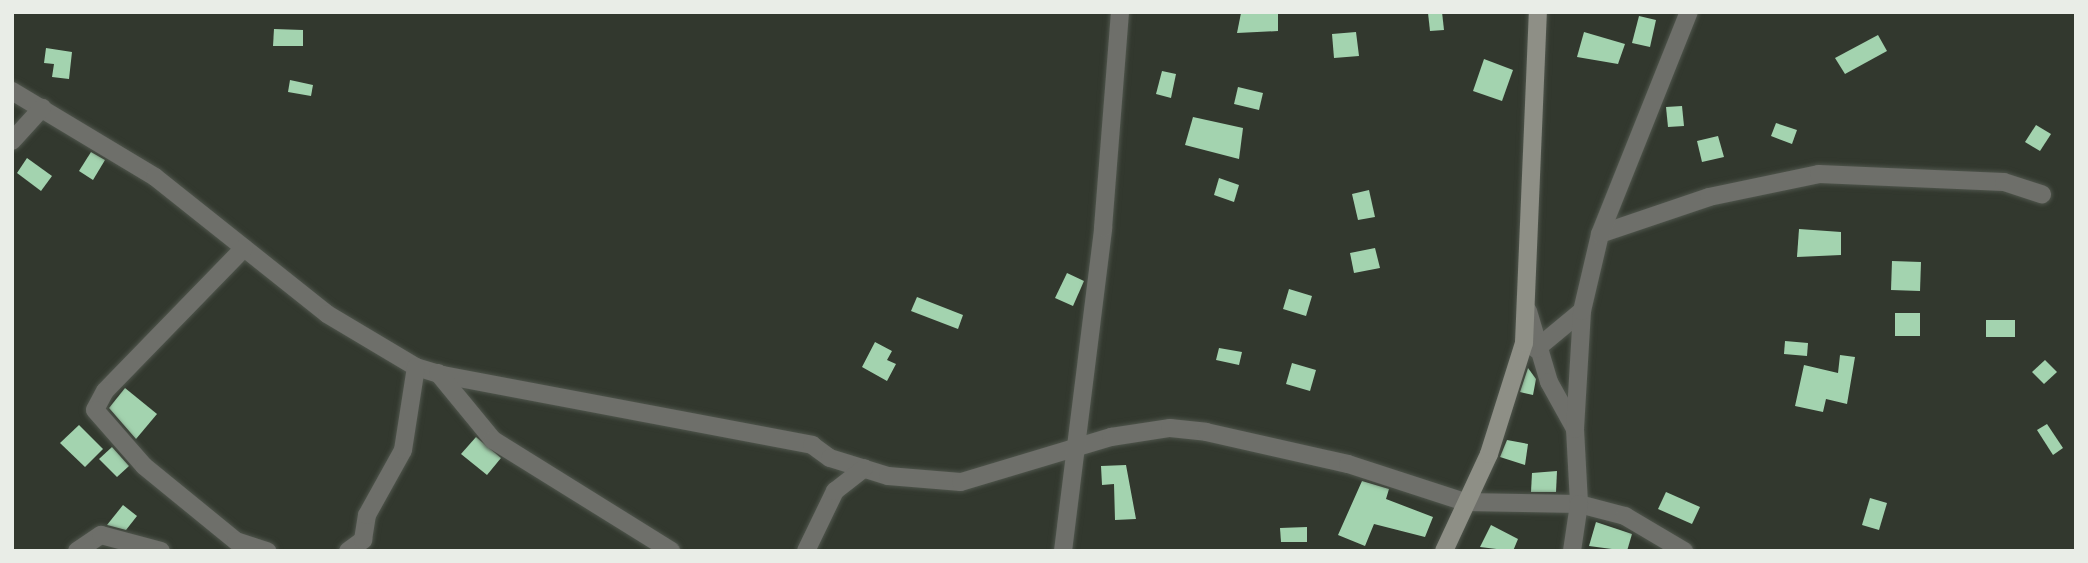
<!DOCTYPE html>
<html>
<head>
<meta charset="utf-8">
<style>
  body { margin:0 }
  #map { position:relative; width:2088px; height:563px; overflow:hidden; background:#32382e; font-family:Figtree,sans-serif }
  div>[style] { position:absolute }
  .building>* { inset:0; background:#a3d3af }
  .roads { filter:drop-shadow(0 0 2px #4f554c) drop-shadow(0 0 2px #4f554c) }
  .street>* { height:18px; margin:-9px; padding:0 9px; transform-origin:9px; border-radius:9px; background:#6e6f6a }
  .secondary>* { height:18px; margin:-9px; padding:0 9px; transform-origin:9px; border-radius:9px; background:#8e8f86 }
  span { translate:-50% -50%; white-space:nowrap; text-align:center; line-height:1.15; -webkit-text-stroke:7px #282d24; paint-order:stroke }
  .frame { position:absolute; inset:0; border:14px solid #e9ede7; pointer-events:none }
</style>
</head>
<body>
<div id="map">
  <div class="building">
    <div style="clip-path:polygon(1256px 12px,1278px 12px,1278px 31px,1237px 33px,1241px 13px)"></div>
    <div style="clip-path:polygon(1442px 12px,1444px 30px,1430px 31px,1428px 13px)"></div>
    <div style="clip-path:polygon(1639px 16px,1656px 20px,1650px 47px,1632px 43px)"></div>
    <div style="clip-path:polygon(274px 29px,303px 30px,303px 46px,273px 46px)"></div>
    <div style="clip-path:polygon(1356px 32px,1359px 56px,1334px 58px,1332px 34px)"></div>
    <div style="clip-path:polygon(1584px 32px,1625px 44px,1618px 64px,1577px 57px)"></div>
    <div style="clip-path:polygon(1878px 35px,1887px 51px,1845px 74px,1835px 58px)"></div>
    <div style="clip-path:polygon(46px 48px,72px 52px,69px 79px,52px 77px,54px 64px,44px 63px)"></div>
    <div style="clip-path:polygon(1484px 59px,1513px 70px,1502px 101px,1473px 91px)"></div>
    <div style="clip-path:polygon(1162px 71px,1176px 74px,1171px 98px,1156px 94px)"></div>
    <div style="clip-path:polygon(290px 80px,313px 85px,311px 96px,288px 92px)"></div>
    <div style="clip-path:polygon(1238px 87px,1263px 93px,1259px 110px,1234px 104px)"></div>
    <div style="clip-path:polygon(1682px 106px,1684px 126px,1668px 127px,1666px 107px)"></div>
    <div style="clip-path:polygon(1193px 117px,1243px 128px,1239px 159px,1185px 145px)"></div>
    <div style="clip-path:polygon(1776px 123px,1797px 130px,1792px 144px,1771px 136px)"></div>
    <div style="clip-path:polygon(2036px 125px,2051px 134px,2040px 151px,2025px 142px)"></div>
    <div style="clip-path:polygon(1718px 136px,1724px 157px,1702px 162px,1697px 141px)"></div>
    <div style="clip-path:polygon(91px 152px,105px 160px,93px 180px,79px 171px)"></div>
    <div style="clip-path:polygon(27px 158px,52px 176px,41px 191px,17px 173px)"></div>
    <div style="clip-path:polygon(1219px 178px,1239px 185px,1234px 202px,1214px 195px)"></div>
    <div style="clip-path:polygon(1369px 190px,1375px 217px,1358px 220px,1352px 194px)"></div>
    <div style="clip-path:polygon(1799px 229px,1841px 232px,1841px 255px,1797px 257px)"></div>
    <div style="clip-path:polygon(1375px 248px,1380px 268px,1354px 273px,1350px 253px)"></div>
    <div style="clip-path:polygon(1892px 261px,1921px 262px,1920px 291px,1891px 290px)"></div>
    <div style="clip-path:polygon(1067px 273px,1084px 281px,1073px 306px,1055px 298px)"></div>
    <div style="clip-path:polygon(1289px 289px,1312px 296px,1306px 316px,1283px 309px)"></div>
    <div style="clip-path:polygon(917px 297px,963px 315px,958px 329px,911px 311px)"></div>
    <div style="clip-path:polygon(1895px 313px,1920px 313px,1920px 336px,1895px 336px)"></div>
    <div style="clip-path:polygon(1986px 320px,2015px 320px,2015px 337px,1986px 337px)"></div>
    <div style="clip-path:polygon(1785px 341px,1808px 343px,1807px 356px,1784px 354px)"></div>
    <div style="clip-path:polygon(875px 342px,892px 351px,887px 360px,896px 364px,887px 381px,862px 367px)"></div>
    <div style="clip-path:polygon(1219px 348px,1242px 352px,1239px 365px,1216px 360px)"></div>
    <div style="clip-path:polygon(1840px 355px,1855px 357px,1847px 404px,1826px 399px,1823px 412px,1795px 406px,1804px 365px,1838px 373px)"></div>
    <div style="clip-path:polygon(2045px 360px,2057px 372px,2044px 384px,2032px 372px)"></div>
    <div style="clip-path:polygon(1292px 363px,1316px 370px,1310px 391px,1286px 384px)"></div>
    <div style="clip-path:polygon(1528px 368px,1536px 379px,1533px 395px,1520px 392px)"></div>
    <div style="clip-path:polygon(125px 388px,157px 414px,136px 439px,109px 408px)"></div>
    <div style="clip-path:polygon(2047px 424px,2063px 448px,2053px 455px,2037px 430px)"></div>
    <div style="clip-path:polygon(79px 425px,103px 449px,85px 467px,60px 443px)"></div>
    <div style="clip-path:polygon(476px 437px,501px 458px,487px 475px,461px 454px)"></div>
    <div style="clip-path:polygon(1507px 440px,1528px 444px,1525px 465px,1500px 457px)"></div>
    <div style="clip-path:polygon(112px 447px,129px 466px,117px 477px,99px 459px)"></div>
    <div style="clip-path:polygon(1126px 465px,1136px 519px,1115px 520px,1114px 484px,1102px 485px,1101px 466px)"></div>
    <div style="clip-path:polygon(1557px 471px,1556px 492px,1531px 492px,1532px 473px)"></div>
    <div style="clip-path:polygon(1362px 481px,1389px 489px,1386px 499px,1433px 517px,1425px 537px,1374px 524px,1365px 546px,1338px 535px)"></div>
    <div style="clip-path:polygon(1666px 492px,1700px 507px,1692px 524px,1658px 509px)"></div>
    <div style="clip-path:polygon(1870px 498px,1887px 503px,1879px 530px,1862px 525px)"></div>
    <div style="clip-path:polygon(123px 505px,137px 516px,126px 530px,107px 525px)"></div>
    <div style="clip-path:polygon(1596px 522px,1632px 534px,1627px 551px,1589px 546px)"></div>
    <div style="clip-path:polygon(1491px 525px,1518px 539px,1513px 551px,1480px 547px)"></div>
    <div style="clip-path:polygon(1307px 527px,1307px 542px,1281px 542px,1280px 528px)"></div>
  </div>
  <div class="roads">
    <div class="street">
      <div style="left:12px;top:91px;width:167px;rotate:31deg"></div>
      <div style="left:155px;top:177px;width:220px;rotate:38.5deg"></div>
      <div style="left:327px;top:314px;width:104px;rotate:30.8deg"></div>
      <div style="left:416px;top:367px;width:28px;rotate:17deg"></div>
      <div style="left:443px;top:375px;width:376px;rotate:10.7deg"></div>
      <div style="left:812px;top:445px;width:22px;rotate:36deg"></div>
      <div style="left:830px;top:458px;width:61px;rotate:17.2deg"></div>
      <div style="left:888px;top:476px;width:73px;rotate:4.7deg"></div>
      <div style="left:961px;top:482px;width:157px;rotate:-16.7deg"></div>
      <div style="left:1111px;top:437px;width:60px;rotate:-8.7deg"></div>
      <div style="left:1170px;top:428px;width:36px;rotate:6deg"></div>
      <div style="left:1206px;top:432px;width:146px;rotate:12.7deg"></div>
      <div style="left:1348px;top:464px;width:123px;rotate:18deg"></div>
      <div style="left:1465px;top:502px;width:114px;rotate:1deg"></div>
      <div style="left:1579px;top:504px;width:48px;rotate:14.6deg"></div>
      <div style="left:1625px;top:516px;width:69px;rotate:30.7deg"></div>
      <div style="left:12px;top:141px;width:45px;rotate:-47.7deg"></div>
      <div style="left:1600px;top:234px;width:115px;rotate:-18.7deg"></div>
      <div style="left:1709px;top:197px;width:112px;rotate:-11.8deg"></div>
      <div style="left:1819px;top:174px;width:185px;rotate:2.5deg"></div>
      <div style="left:2004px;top:182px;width:40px;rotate:18deg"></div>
      <div style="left:244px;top:248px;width:199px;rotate:134.2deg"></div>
      <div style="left:105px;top:391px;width:21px;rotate:118deg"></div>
      <div style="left:95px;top:410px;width:74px;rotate:48.8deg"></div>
      <div style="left:144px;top:466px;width:119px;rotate:39.2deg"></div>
      <div style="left:236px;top:541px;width:33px;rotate:18deg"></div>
      <div style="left:1528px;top:311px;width:74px;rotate:73.5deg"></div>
      <div style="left:1549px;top:382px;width:54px;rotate:61deg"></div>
      <div style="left:1575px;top:429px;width:75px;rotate:86.9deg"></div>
      <div style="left:1579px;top:504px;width:48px;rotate:98.5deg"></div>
      <div style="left:1536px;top:349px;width:60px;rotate:-39.6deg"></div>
      <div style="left:438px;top:373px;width:87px;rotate:50.6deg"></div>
      <div style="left:493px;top:440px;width:210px;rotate:31.9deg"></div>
      <div style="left:1575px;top:429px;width:118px;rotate:-86.6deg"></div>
      <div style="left:1582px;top:311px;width:79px;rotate:-76.8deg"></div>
      <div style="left:1600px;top:234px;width:239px;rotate:-68.2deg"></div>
      <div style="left:77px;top:551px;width:29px;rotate:-34deg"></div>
      <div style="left:101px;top:535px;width:62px;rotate:14.9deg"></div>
      <div style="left:348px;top:551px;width:19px;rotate:-36deg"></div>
      <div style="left:363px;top:540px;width:25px;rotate:-81deg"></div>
      <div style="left:367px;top:515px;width:74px;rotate:-61deg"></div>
      <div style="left:403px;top:450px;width:84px;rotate:-81.1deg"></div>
      <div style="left:806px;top:551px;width:67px;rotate:-64.2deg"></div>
      <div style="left:835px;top:491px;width:37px;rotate:-38deg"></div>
      <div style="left:1063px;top:551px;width:325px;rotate:-82.9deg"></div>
      <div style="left:1103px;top:228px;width:217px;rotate:-85.5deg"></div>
    </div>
    <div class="secondary">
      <div style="left:1444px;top:551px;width:107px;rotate:-65.1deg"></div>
      <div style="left:1489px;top:454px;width:116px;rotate:-72.5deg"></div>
      <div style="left:1524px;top:343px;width:331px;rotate:-87.6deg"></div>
    </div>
  </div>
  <div class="frame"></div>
</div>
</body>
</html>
